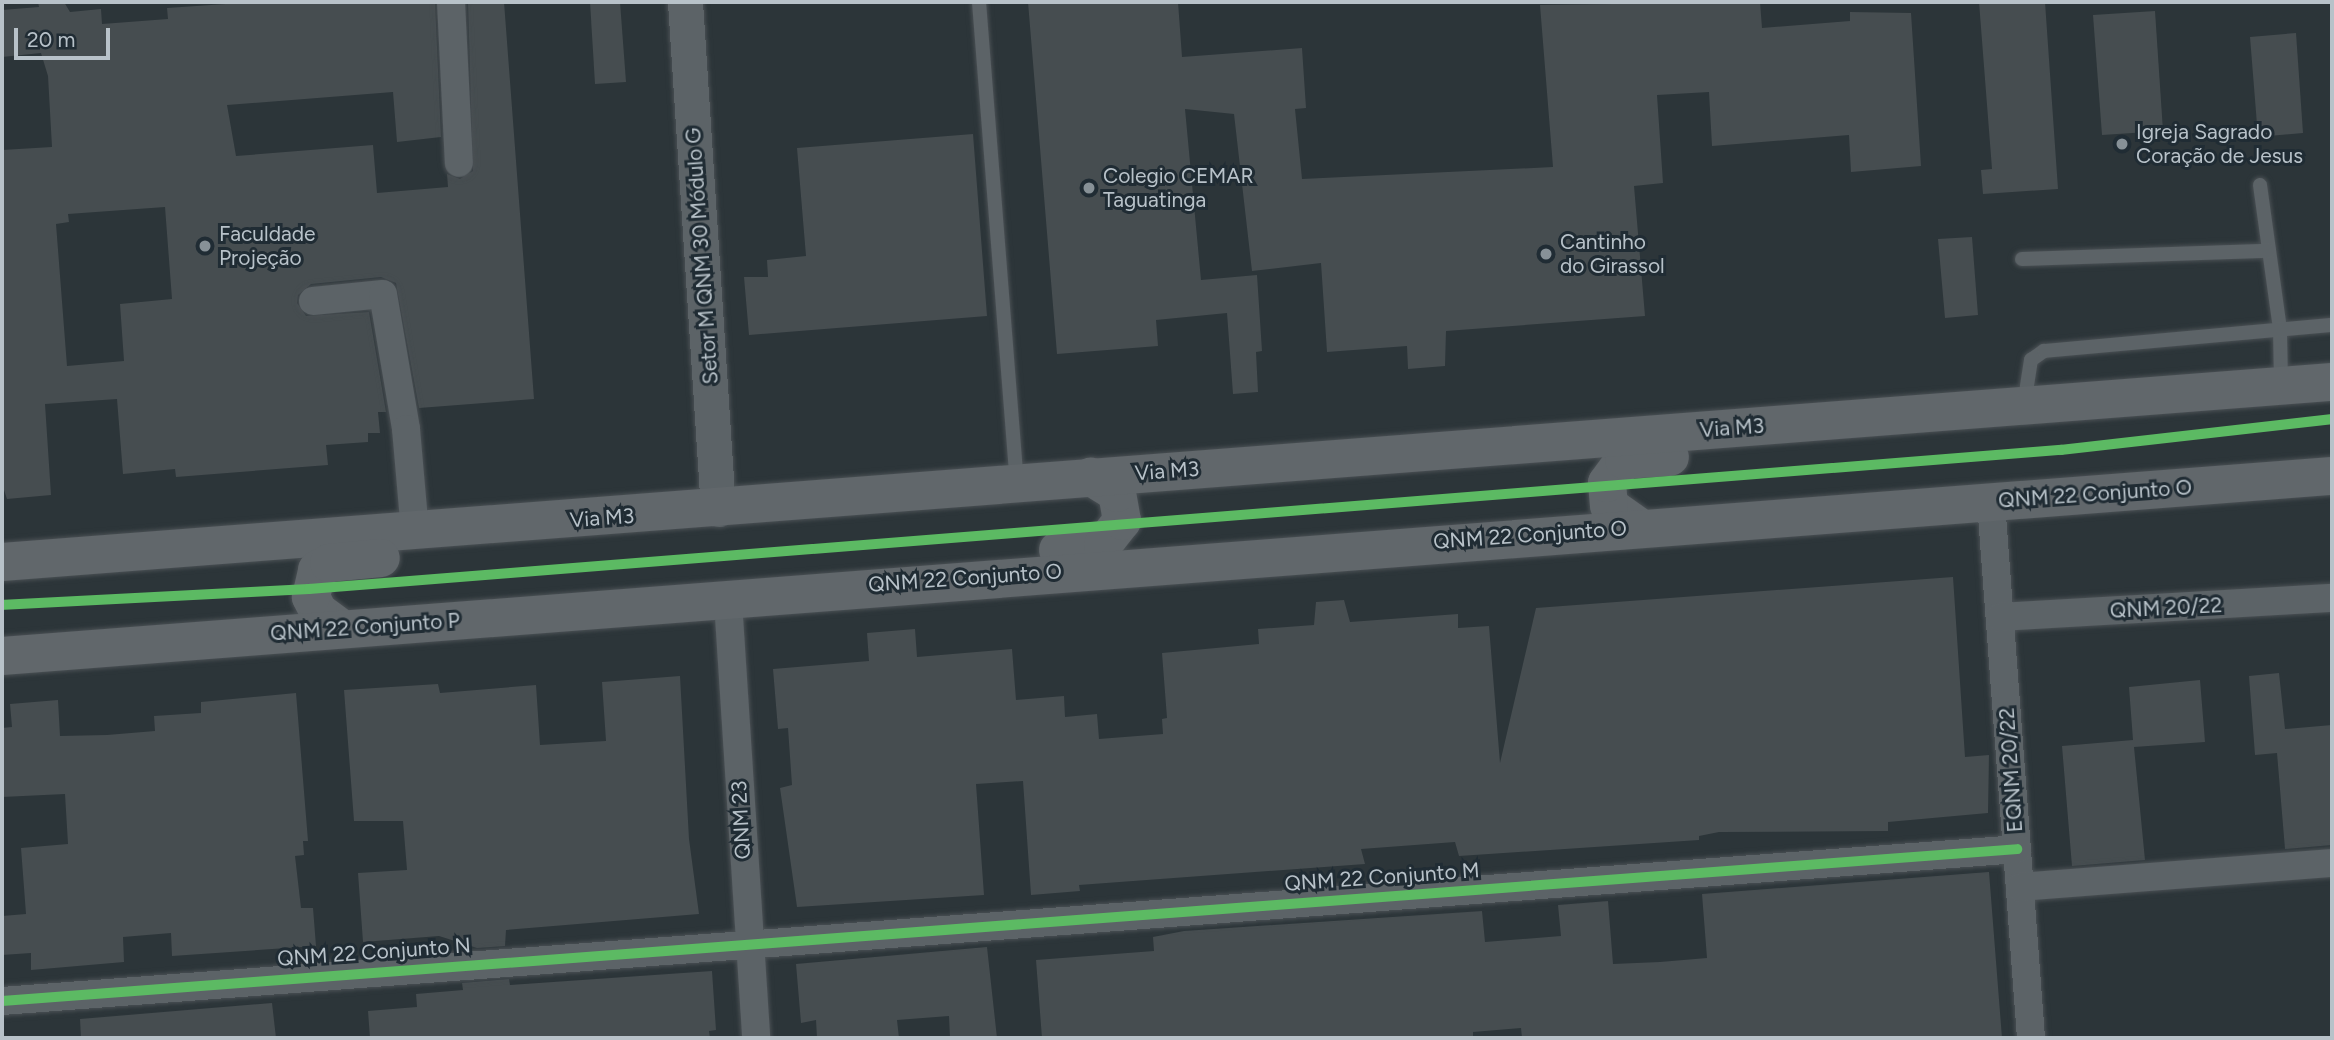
<!DOCTYPE html>
<html>
<head>
<meta charset="utf-8">
<style>
  body { margin:0 }
  #map { position:relative; width:2334px; height:1040px; overflow:hidden; background:#2c3539; font-family:Figtree,sans-serif }
  div>[style] { position:absolute }
  .building>* { inset:0; background:#464d50 }
  .roads { filter:drop-shadow(0 0 2px #4a5054) drop-shadow(0 0 2px #4a5054) }
  .service>* { height:14px; margin:-7px; padding:0 7px; transform-origin:7px; border-radius:7px; background:#5c6367 }
  .minor>* { height:28px; margin:-14px; padding:0 14px; transform-origin:14px; border-radius:14px; background:#5c6367 }
  .tertiary>* { height:35px; margin:-17.5px; padding:0 17.5px; transform-origin:17.5px; border-radius:17.5px; background:#5c6367 }
  .secondary>* { height:38px; margin:-19px; padding:0 19px; transform-origin:19px; border-radius:19px; background:#61676b }
  .cycleway>* { height:10px; margin:-5px; padding:0 5px; transform-origin:5px; border-radius:5px; background:#5cba63 }
  .dots>* { width:19px; height:19px; translate:-50% -50%; box-sizing:border-box; border:4px solid #202c34; border-radius:50% }
  span { translate:-50% -50%; white-space:nowrap; text-align:center; line-height:1.15; -webkit-text-stroke:6px #202c34; paint-order:stroke }
  .poi-label { font-size:21px; color:#b8c2c9 }
  .left { translate:0 -50%; text-align:left }
  .street-label { font-size:21px; color:#b8c2c9 }
  .frame { position:absolute; inset:0; border:4px solid #b8c2c9; pointer-events:none }
  .scale { position:absolute; left:14px; top:28px; width:96px; height:32px; box-sizing:border-box; border:4px solid #b8c2c9; border-top:0; padding-left:9px; font-size:21px; line-height:24px; white-space:nowrap; color:#b8c2c9; -webkit-text-stroke:5px #202c34; paint-order:stroke }
</style>
</head>
<body>
<div id="map">
  <div class="building">
    <div style="clip-path:polygon(evenodd,38px 2px,64px 2px,70px 12px,101px 9px,102px 24px,168px 19px,167px 8px,255px 2px,435px 2px,441px 137px,397px 142px,393px 92px,227px 105px,236px 156px,373px 145px,377px 193px,448px 187px,447px 174px,460px 179px,473px 171px,468px 2px,504px 2px,534px 399px,419px 408px,396px 283px,381px 277px,311px 284px,298px 295px,297px 303px,306px 316px,369px 312px,386px 412px,378px 412px,380px 433px,368px 433px,368px 442px,326px 445px,328px 465px,176px 477px,175px 469px,123px 474px,117px 399px,45px 404px,51px 495px,7px 499px,2px 484px,2px 150px,52px 147px,48px 76px,41px 53px,2px 57px,2px 10px,39px 7px,38px 2px,165px 207px,172px 299px,120px 304px,124px 361px,67px 366px,56px 224px,69px 222px,68px 214px,165px 207px)"></div>
    <div style="clip-path:polygon(590px 2px,620px 2px,626px 82px,595px 84px)"></div>
    <div style="clip-path:polygon(1028px 2px,1178px 2px,1182px 57px,1302px 48px,1306px 108px,1295px 109px,1302px 179px,1553px 167px,1540px 5px,1760px 2px,1762px 28px,1850px 21px,1850px 12px,1911px 13px,1921px 166px,1851px 172px,1849px 135px,1712px 146px,1709px 92px,1657px 95px,1663px 183px,1634px 186px,1645px 316px,1446px 331px,1445px 366px,1408px 369px,1407px 346px,1327px 352px,1321px 263px,1252px 271px,1234px 114px,1185px 109px,1201px 280px,1257px 275px,1262px 351px,1256px 352px,1258px 392px,1233px 394px,1227px 313px,1156px 320px,1158px 346px,1057px 354px)"></div>
    <div style="clip-path:polygon(1979px 2px,2045px 2px,2058px 189px,1983px 194px,1981px 170px,1992px 169px)"></div>
    <div style="clip-path:polygon(2155px 11px,2163px 131px,2102px 135px,2093px 15px)"></div>
    <div style="clip-path:polygon(2296px 33px,2303px 133px,2258px 137px,2250px 37px)"></div>
    <div style="clip-path:polygon(973px 134px,987px 316px,749px 335px,744px 277px,768px 277px,767px 260px,806px 256px,797px 148px)"></div>
    <div style="clip-path:polygon(1972px 237px,1978px 315px,1945px 318px,1938px 239px)"></div>
    <div style="clip-path:polygon(1953px 577px,1965px 757px,1989px 755px,1988px 813px,1888px 822px,1888px 831px,1719px 832px,1699px 836px,1699px 840px,1459px 856px,1455px 842px,1361px 849px,1365px 864px,1079px 885px,1080px 891px,1031px 895px,1023px 781px,976px 784px,984px 895px,797px 907px,780px 788px,792px 785px,788px 728px,778px 729px,773px 669px,869px 661px,867px 633px,915px 629px,917px 657px,1012px 649px,1016px 700px,1064px 696px,1065px 717px,1097px 714px,1099px 739px,1163px 734px,1162px 719px,1167px 718px,1162px 653px,1259px 644px,1258px 629px,1314px 625px,1316px 602px,1344px 600px,1350px 622px,1458px 614px,1458px 628px,1489px 626px,1500px 763px,1536px 608px)"></div>
    <div style="clip-path:polygon(2279px 673px,2285px 729px,2332px 725px,2332px 845px,2285px 849px,2277px 753px,2255px 755px,2249px 676px)"></div>
    <div style="clip-path:polygon(680px 676px,689px 839px,699px 914px,506px 930px,505px 946px,477px 948px,439px 936px,363px 942px,358px 873px,407px 870px,403px 821px,354px 821px,344px 690px,438px 684px,440px 693px,536px 685px,540px 745px,606px 741px,602px 682px)"></div>
    <div style="clip-path:polygon(2200px 680px,2205px 742px,2134px 747px,2145px 860px,2072px 866px,2062px 746px,2133px 740px,2129px 687px)"></div>
    <div style="clip-path:polygon(296px 693px,308px 841px,303px 841px,304px 855px,295px 856px,301px 908px,313px 908px,316px 946px,172px 956px,171px 933px,123px 937px,124px 962px,31px 970px,31px 953px,2px 955px,2px 916px,26px 914px,21px 848px,68px 844px,65px 794px,2px 797px,2px 728px,12px 727px,10px 704px,58px 700px,60px 736px,107px 735px,155px 731px,154px 716px,201px 713px,201px 702px)"></div>
    <div style="clip-path:polygon(1989px 872px,2002px 1038px,1522px 1038px,1521px 1028px,1473px 1032px,1473px 1038px,1042px 1038px,1036px 960px,1154px 951px,1153px 937px,1184px 931px,1482px 911px,1485px 942px,1561px 936px,1558px 905px,1608px 901px,1613px 964px,1660px 962px,1707px 958px,1702px 894px)"></div>
    <div style="clip-path:polygon(987px 947px,997px 1038px,950px 1038px,949px 1016px,897px 1020px,899px 1038px,817px 1038px,816px 1020px,801px 1023px,796px 964px)"></div>
    <div style="clip-path:polygon(712px 971px,716px 1030px,709px 1031px,710px 1038px,370px 1038px,368px 1011px,417px 1007px,416px 994px,463px 990px,462px 983px,509px 979px,510px 985px)"></div>
    <div style="clip-path:polygon(272px 1003px,276px 1038px,81px 1038px,80px 1019px)"></div>
  </div>
  <div class="roads">
    <div class="service">
      <div style="left:979px;top:2px;width:482px;rotate:85.5deg"></div>
      <div style="left:2260px;top:185px;width:146px;rotate:82.1deg"></div>
      <div style="left:2280px;top:330px;width:53px;rotate:88.9deg"></div>
      <div style="left:2022px;top:259px;width:247px;rotate:-1.9deg"></div>
      <div style="left:2024px;top:405px;width:46px;rotate:-81.2deg"></div>
      <div style="left:2031px;top:360px;width:16px;rotate:-35deg"></div>
      <div style="left:2044px;top:351px;width:289px;rotate:-5.2deg"></div>
    </div>
    <div class="minor">
      <div style="left:451px;top:2px;width:161px;rotate:87.2deg"></div>
      <div style="left:313px;top:301px;width:70px;rotate:-5.7deg"></div>
      <div style="left:383px;top:294px;width:137px;rotate:80.3deg"></div>
      <div style="left:406px;top:429px;width:102px;rotate:85deg"></div>
      <div style="left:1991px;top:502px;width:537px;rotate:85.73deg"></div>
      <div style="left:728px;top:601px;width:438px;rotate:86.3deg"></div>
      <div style="left:2000px;top:617px;width:333px;rotate:-3.3deg"></div>
      <div style="left:2020px;top:887px;width:313px;rotate:-4.4deg"></div>
      <div style="left:2px;top:1001px;width:2021px;rotate:-4.31deg"></div>
    </div>
    <div class="tertiary">
      <div style="left:685px;top:2px;width:508px;rotate:86.28deg"></div>
    </div>
    <div class="secondary">
      <div style="left:1638px;top:526px;width:35px;rotate:-145deg"></div>
      <div style="left:1609px;top:506px;width:23px;rotate:-95deg"></div>
      <div style="left:1607px;top:483px;width:29px;rotate:-54deg"></div>
      <div style="left:1624px;top:460px;width:46px;rotate:-3.7deg"></div>
      <div style="left:1058px;top:550px;width:45px;rotate:-6.3deg"></div>
      <div style="left:1103px;top:545px;width:31px;rotate:-52deg"></div>
      <div style="left:1122px;top:521px;width:28px;rotate:-100deg"></div>
      <div style="left:1117px;top:493px;width:31px;rotate:-148deg"></div>
      <div style="left:2px;top:562px;width:2337px;rotate:-4.42deg"></div>
      <div style="left:341px;top:628px;width:29px;rotate:-144deg"></div>
      <div style="left:318px;top:611px;width:16px;rotate:-117deg"></div>
      <div style="left:311px;top:597px;width:28px;rotate:-77deg"></div>
      <div style="left:317px;top:570px;width:14px;rotate:-30deg"></div>
      <div style="left:329px;top:563px;width:52px;rotate:-5.5deg"></div>
      <div style="left:2px;top:656px;width:2337px;rotate:-4.42deg"></div>
    </div>
  </div>
  <div class="cycleway">
    <div style="left:2px;top:605px;width:307px;rotate:-3deg"></div>
    <div style="left:309px;top:589px;width:1758px;rotate:-4.54deg"></div>
    <div style="left:2061px;top:450px;width:273px;rotate:-6.5deg"></div>
    <div style="left:2px;top:1001px;width:2021px;rotate:-4.31deg"></div>
  </div>
  <div class="dots">
    <div style="left:2122px;top:144px;background:#879197"></div>
    <div style="left:1089px;top:188px;background:#879197"></div>
    <div style="left:205px;top:246px;background:#879197"></div>
    <div style="left:1546px;top:254px;background:#879197"></div>
  </div>
  <div class="poi-label">
    <span class="left" style="left:2136px;top:144px">Igreja Sagrado<br>Coração de Jesus</span>
    <span class="left" style="left:1103px;top:188px">Colegio CEMAR<br>Taguatinga</span>
    <span class="left" style="left:219px;top:246px">Faculdade<br>Projeção</span>
    <span class="left" style="left:1560px;top:254px">Cantinho<br>do Girassol</span>
  </div>
  <div class="street-label">
    <span style="left:702px;top:256px;rotate:-94deg">Setor M QNM 30 Módulo G</span>
    <span style="left:1732px;top:428px;rotate:-4deg">Via M3</span>
    <span style="left:1167px;top:471px;rotate:-4deg">Via M3</span>
    <span style="left:2095px;top:494px;rotate:-4deg">QNM 22 Conjunto O</span>
    <span style="left:602px;top:518px;rotate:-4deg">Via M3</span>
    <span style="left:1530px;top:535px;rotate:-4deg">QNM 22 Conjunto O</span>
    <span style="left:965px;top:578px;rotate:-4deg">QNM 22 Conjunto O</span>
    <span style="left:2166px;top:608px;rotate:-3deg">QNM 20/22</span>
    <span style="left:365px;top:627px;rotate:-4deg">QNM 22 Conjunto P</span>
    <span style="left:2011px;top:770px;rotate:-94deg">EQNM 20/22</span>
    <span style="left:741px;top:820px;rotate:-93deg">QNM 23</span>
    <span style="left:1382px;top:877px;rotate:-4deg">QNM 22 Conjunto M</span>
    <span style="left:374px;top:952px;rotate:-4deg">QNM 22 Conjunto N</span>
  </div>
  <div class="frame"></div>
  <div class="scale">20 m</div>
</div>
</body>
</html>
